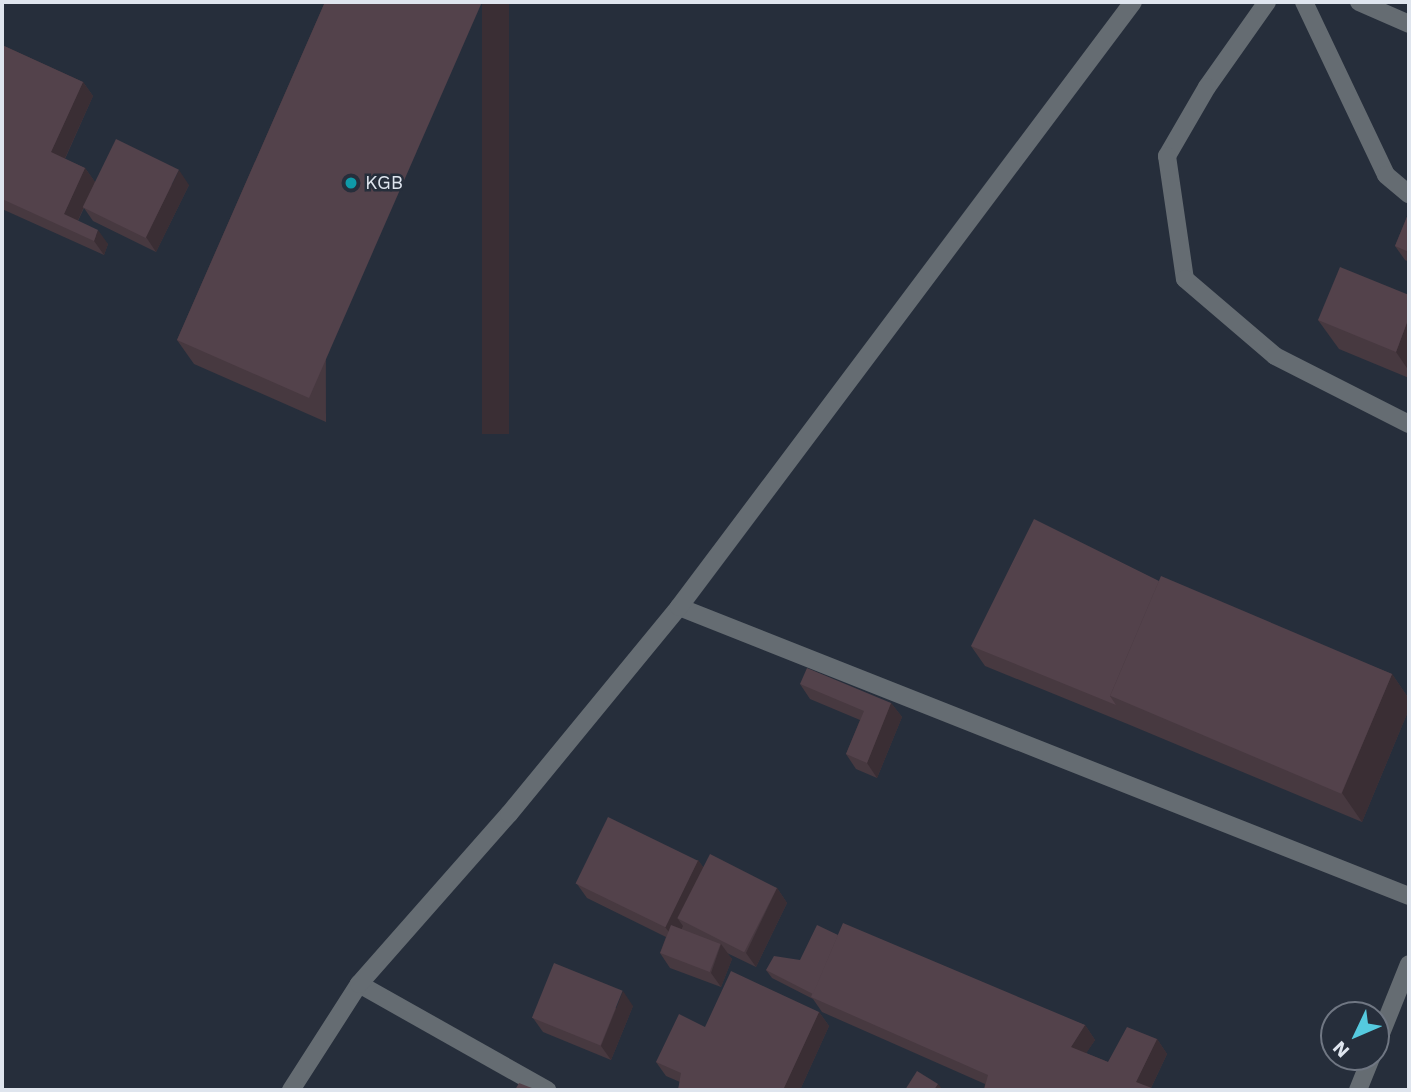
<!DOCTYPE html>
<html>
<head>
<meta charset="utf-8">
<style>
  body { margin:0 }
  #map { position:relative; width:1411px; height:1092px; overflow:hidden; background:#262e3b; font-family:"Work Sans",sans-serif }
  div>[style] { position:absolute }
  .minor>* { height:18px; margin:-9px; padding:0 9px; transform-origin:9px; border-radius:9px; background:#656c72 }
  .wall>* { inset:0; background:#473940 }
  .shaded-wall>* { inset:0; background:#3a2e34; transform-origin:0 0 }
  .building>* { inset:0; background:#53424b; transform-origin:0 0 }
  .dots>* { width:19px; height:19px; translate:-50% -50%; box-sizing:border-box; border:4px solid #262e3b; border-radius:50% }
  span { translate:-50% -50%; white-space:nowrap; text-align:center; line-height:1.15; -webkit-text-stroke:5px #262e3b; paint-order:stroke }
  .poi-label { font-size:19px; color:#dfe5ee }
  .left { translate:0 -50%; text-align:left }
  .frame { position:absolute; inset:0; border:4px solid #dfe5ee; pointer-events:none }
  .north { position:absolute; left:1320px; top:1001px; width:70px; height:70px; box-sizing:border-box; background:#262e3b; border:2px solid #707783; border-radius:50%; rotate:226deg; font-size:19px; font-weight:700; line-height:28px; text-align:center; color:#dfe5ee }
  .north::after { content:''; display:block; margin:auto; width:24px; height:32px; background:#55cadf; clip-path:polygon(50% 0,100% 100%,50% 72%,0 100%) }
</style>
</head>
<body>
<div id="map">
  <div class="minor">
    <div style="left:1267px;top:2px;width:104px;rotate:125.2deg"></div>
    <div style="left:1207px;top:87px;width:80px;rotate:120.1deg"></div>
    <div style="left:1167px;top:156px;width:124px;rotate:81.7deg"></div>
    <div style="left:1185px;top:279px;width:118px;rotate:40.5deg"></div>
    <div style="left:1275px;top:356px;width:150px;rotate:26.9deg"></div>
    <div style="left:1304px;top:2px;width:191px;rotate:64.6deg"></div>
    <div style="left:1386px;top:175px;width:30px;rotate:40deg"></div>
    <div style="left:1359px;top:2px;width:55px;rotate:23.7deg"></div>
    <div style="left:679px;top:607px;width:785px;rotate:21.6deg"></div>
    <div style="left:359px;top:984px;width:216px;rotate:29.4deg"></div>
    <div style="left:1376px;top:1046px;width:88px;rotate:-68.1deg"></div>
    <div style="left:291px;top:1090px;width:126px;rotate:-57.3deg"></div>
    <div style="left:359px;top:984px;width:227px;rotate:-48.6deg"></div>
    <div style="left:509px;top:814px;width:268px;rotate:-50.6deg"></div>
    <div style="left:679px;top:607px;width:756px;rotate:-53.11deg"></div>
    <div style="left:1358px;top:1090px;width:35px;rotate:-68deg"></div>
  </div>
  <div class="wall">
    <div style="clip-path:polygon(325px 2px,326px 422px,194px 364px,177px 340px)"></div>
    <div style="clip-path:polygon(2px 45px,83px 82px,93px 96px,65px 159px,85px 168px,95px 182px,189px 185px,156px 252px,93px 221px,84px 208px,78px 221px,108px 244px,104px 255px,2px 209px)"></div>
    <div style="clip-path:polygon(1409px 212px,1409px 262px,1405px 260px,1395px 246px)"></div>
    <div style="clip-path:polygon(1409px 295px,1409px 378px,1339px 349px,1318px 320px)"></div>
    <div style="clip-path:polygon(1159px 581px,1392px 674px,1409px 699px,1409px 709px,1362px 822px,1130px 725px,985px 666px,971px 646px)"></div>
    <div style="clip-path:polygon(800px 684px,891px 703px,902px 717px,877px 778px,856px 769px,846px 754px,860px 720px,810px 699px)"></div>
    <div style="clip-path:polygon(698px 860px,703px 867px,777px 888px,787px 903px,756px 967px,727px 953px,732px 959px,721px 987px,670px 968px,660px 953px,666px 937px,587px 898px,577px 884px)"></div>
    <div style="clip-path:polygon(838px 935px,1085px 1025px,1095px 1040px,1086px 1053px,1108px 1062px,1157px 1039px,1167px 1054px,1151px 1088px,1157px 1090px,984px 1090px,985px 1084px,822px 1012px,813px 999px,772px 978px,766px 970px,800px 960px)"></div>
    <div style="clip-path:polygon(633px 1006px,611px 1060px,543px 1032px,533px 1018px)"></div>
    <div style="clip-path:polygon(819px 1012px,829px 1026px,800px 1090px,678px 1090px,680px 1082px,666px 1076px,656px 1062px,705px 1027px)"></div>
  </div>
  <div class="shaded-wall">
    <div style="left:482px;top:2px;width:27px;height:432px"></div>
    <div style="clip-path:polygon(83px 82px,93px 96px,61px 167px,51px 152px)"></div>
    <div style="clip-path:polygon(85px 168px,95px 182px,74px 229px,64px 214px)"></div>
    <div style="clip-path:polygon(179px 170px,189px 185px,156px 252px,146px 237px)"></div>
    <div style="clip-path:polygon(98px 230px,108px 244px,104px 255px,94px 241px)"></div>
    <div style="clip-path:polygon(1409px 317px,1409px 371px,1396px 352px)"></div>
    <div style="clip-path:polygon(1392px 674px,1409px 699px,1409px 709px,1362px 822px,1342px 793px)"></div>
    <div style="clip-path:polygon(891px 703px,902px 717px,877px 778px,867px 763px)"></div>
    <div style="clip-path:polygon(698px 860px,708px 874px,678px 919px,683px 926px,676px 941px,665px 927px)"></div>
    <div style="clip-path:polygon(777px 888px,787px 903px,756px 967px,746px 953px)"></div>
    <div style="clip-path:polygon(721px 944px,732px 959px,721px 987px,711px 973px)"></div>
    <div style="clip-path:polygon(623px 991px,633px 1006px,611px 1060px,601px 1046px)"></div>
    <div style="clip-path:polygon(819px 1012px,829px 1026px,800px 1090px,783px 1090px)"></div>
    <div style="clip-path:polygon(1085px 1025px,1095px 1040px,1081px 1061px,1071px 1047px)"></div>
    <div style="clip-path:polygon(1157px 1039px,1167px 1054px,1150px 1090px,1136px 1082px)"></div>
    <div style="clip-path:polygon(938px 1084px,943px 1090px,934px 1090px)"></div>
  </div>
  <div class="building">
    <div style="clip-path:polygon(325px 2px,482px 2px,309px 398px,177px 340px)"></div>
    <div style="clip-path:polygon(2px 45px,83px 82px,51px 152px,85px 168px,64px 214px,98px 230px,94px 241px,2px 199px)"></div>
    <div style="left:116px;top:139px;width:70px;height:76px;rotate:26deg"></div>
    <div style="clip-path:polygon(1409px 212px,1409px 252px,1395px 246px)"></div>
    <div style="clip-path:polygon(1340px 267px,1409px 295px,1409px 317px,1396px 352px,1318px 320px)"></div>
    <div style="clip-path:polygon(1034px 519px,1159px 581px,1110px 696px,1116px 705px,971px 646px)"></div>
    <div style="left:1161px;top:576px;width:251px;height:130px;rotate:23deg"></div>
    <div style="clip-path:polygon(807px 668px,891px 703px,867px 763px,846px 754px,864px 711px,800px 684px)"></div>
    <div style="left:608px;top:817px;width:100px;height:74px;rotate:26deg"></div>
    <div style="left:710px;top:854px;width:75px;height:72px;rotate:27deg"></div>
    <div style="clip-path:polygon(843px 923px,1085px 1025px,1071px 1047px,1108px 1062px,1127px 1027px,1157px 1039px,1136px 1082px,1157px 1090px,1022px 1090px,1019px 1089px,1019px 1090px,984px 1090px,988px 1075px,811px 997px)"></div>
    <div style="left:671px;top:925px;width:53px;height:30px;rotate:21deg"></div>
    <div style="clip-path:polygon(817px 925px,838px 935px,813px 994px,766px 970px,774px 956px,800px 960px)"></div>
    <div style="left:554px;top:963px;width:74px;height:59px;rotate:22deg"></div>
    <div style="clip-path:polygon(731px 971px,819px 1012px,783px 1090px,678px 1090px,681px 1073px,656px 1062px,679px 1014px,705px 1027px)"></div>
    <div style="clip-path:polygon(917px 1071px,938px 1084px,934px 1090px,905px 1090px)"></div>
    <div style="clip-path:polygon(519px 1083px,537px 1090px,515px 1090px)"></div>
  </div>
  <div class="dots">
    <div style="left:351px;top:183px;background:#0f9aa8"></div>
  </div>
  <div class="poi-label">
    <span class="left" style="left:365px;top:183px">KGB</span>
  </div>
  <div class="frame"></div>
  <div class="north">N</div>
</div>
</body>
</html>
